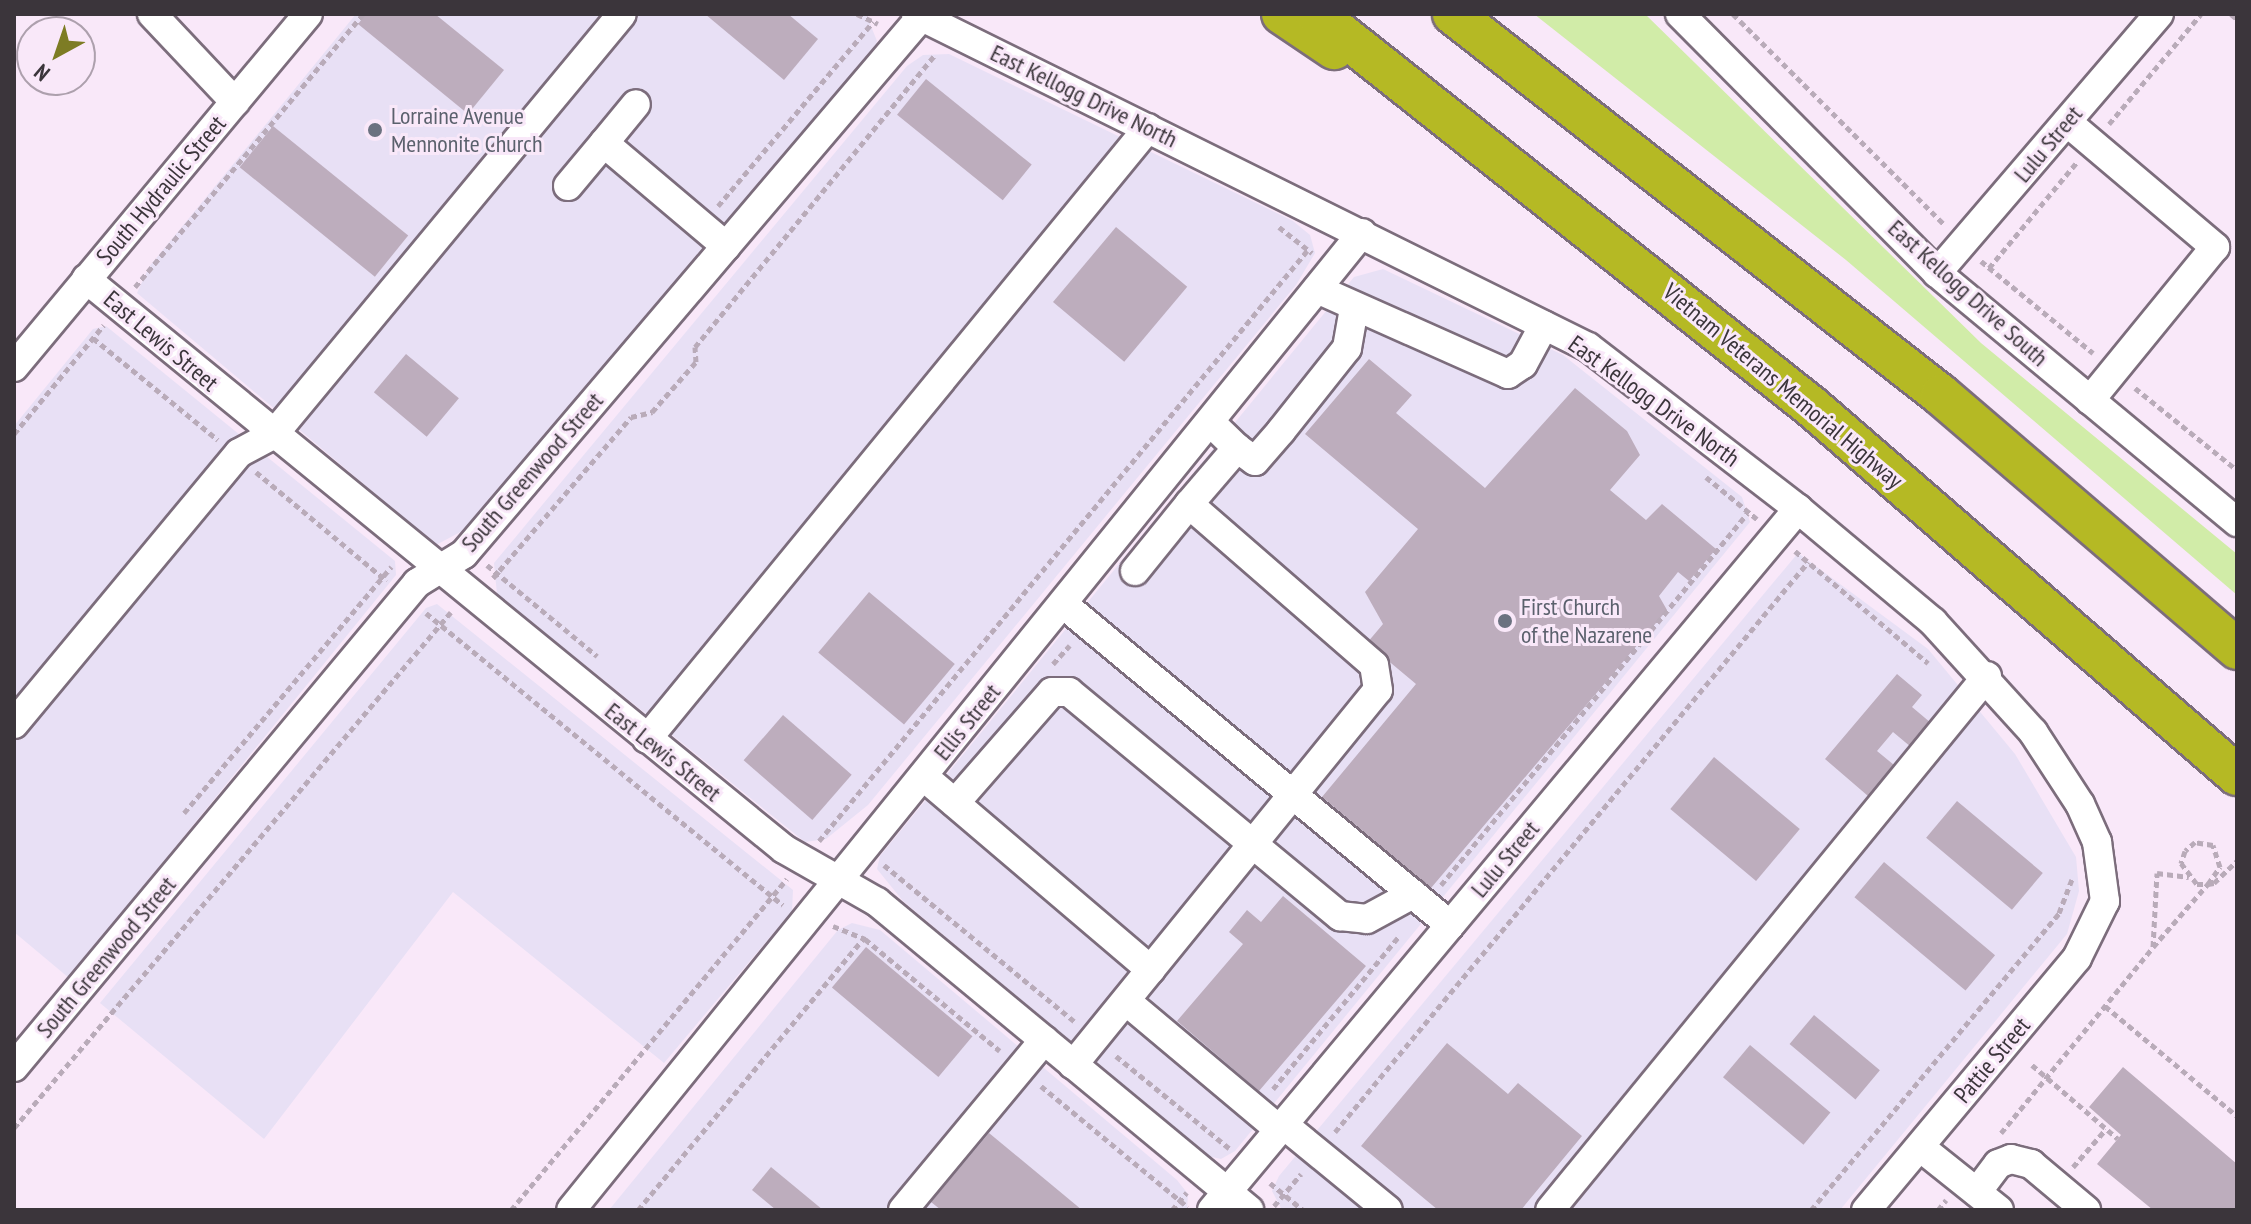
<!DOCTYPE html>
<html>
<head>
<meta charset="utf-8">
<style>
  body { margin:0 }
  #map { position:relative; width:2251px; height:1224px; overflow:hidden; background:#f9e8f9; font-family:"PT Sans Narrow",sans-serif }
  div>[style] { position:absolute }
  .commercial>* { inset:0; background:#e8e0f5 }
  .green>* { inset:0; background:#d1eca8 }
  .building>* { inset:0; background:#bdadbd; transform-origin:0 0 }
  .path>* { height:5px; margin-top:-2.5px; transform-origin:0; background:repeating-linear-gradient(90deg,#b9abb9 0 6px,transparent 0 10px) }
  .roads { filter:drop-shadow(2px 0 #7c6d7c) drop-shadow(-2px 0 #7c6d7c) drop-shadow(0 2px #7c6d7c) drop-shadow(0 -2px #7c6d7c) }
  .minor>* { height:28px; margin:-14px; padding:0 14px; transform-origin:14px; border-radius:14px; background:#fff }
  .highway>* { height:40px; margin:-20px; padding:0 20px; transform-origin:20px; border-radius:20px; background:#b5b924 }
  .dots>* { width:22px; height:22px; translate:-50% -50%; box-sizing:border-box; border:4px solid #f9e8f9; border-radius:50% }
  span { translate:-50% -50%; white-space:nowrap; text-align:center; line-height:1.15; -webkit-text-stroke:6px #f9e8f9; paint-order:stroke }
  .street-label { font-size:24px; color:#3b353b }
  .worship-label { font-size:24px; color:#5b616d }
  .left { translate:0 -50%; text-align:left }
  .frame { position:absolute; inset:0; border:16px solid #3b353b; pointer-events:none }
  .north { position:absolute; left:16px; top:16px; width:80px; height:80px; box-sizing:border-box; background:#f9e8f9; border:2px solid #ada0ad; border-radius:50%; rotate:220deg; font-size:22px; font-weight:700; line-height:32px; text-align:center; color:#3b353b }
  .north::after { content:''; display:block; margin:auto; width:28px; height:36px; background:#7d7c24; clip-path:polygon(50% 0,100% 100%,50% 72%,0 100%) }
</style>
</head>
<body>
<div id="map">
  <div class="commercial">
    <div style="clip-path:polygon(356px 14px,866px 14px,877px 41px,872px 55px,481px 521px,436px 545px,137px 293px,149px 267px)"></div>
    <div style="clip-path:polygon(949px 54px,1293px 221px,1310px 235px,1315px 253px,1296px 285px,868px 805px,826px 839px,805px 842px,497px 594px,494px 563px,907px 66px,923px 55px)"></div>
    <div style="clip-path:polygon(1383px 269px,1563px 355px,1742px 497px,1750px 522px,1235px 1151px,1221px 1159px,1208px 1156px,903px 901px,877px 869px,880px 856px,1354px 277px)"></div>
    <div style="clip-path:polygon(106px 326px,395px 561px,396px 575px,69px 978px,14px 932px,14px 426px,93px 329px)"></div>
    <div style="clip-path:polygon(1798px 553px,1928px 649px,2015px 754px,2076px 857px,2079px 891px,2067px 934px,1840px 1210px,1282px 1210px,1272px 1191px,1279px 1176px)"></div>
    <div style="clip-path:polygon(437px 604px,793px 890px,792px 911px,664px 1063px,453px 892px,264px 1139px,100px 1003px,426px 608px)"></div>
    <div style="clip-path:polygon(852px 923px,880px 930px,1177px 1180px,1188px 1194px,1187px 1210px,609px 1210px,838px 930px)"></div>
  </div>
  <div class="green">
    <div style="clip-path:polygon(1534px 14px,1645px 14px,1981px 343px,2237px 554px,2237px 595px,1846px 260px)"></div>
  </div>
  <div class="building">
    <div style="clip-path:polygon(366px 14px,435px 14px,504px 70px,468px 114px,358px 24px)"></div>
    <div style="clip-path:polygon(705px 14px,788px 14px,818px 39px,784px 80px)"></div>
    <div style="left:926px;top:79px;width:136px;height:46px;rotate:39deg"></div>
    <div style="left:273px;top:126px;width:174px;height:53px;rotate:39deg"></div>
    <div style="left:1116px;top:227px;width:93px;height:98px;rotate:40deg"></div>
    <div style="left:406px;top:354px;width:69px;height:50px;rotate:40deg"></div>
    <div style="clip-path:polygon(1369px 359px,1412px 395px,1396px 413px,1485px 488px,1575px 388px,1627px 431px,1640px 455px,1610px 490px,1646px 520px,1662px 504px,1716px 549px,1689px 581px,1678px 572px,1659px 596px,1667px 610px,1431px 888px,1322px 797px,1416px 684px,1367px 643px,1383px 624px,1365px 592px,1418px 529px,1305px 434px)"></div>
    <div style="left:869px;top:592px;width:112px;height:79px;rotate:40deg"></div>
    <div style="clip-path:polygon(1897px 674px,1922px 695px,1912px 707px,1931px 723px,1911px 747px,1893px 732px,1877px 751px,1894px 765px,1868px 796px,1825px 759px)"></div>
    <div style="left:783px;top:715px;width:91px;height:60px;rotate:41deg"></div>
    <div style="left:1714px;top:757px;width:112px;height:68px;rotate:40deg"></div>
    <div style="left:1957px;top:801px;width:112px;height:48px;rotate:40deg"></div>
    <div style="left:1884px;top:862px;width:145px;height:46px;rotate:40deg"></div>
    <div style="clip-path:polygon(1283px 896px,1366px 966px,1259px 1091px,1177px 1021px,1243px 944px,1229px 932px,1247px 910px,1261px 922px)"></div>
    <div style="left:866px;top:947px;width:139px;height:53px;rotate:40deg"></div>
    <div style="left:1814px;top:1015px;width:86px;height:38px;rotate:40deg"></div>
    <div style="clip-path:polygon(1447px 1043px,1508px 1094px,1518px 1083px,1582px 1136px,1521px 1210px,1438px 1210px,1361px 1146px)"></div>
    <div style="left:1750px;top:1045px;width:105px;height:42px;rotate:40deg"></div>
    <div style="clip-path:polygon(2123px 1067px,2237px 1164px,2237px 1210px,2153px 1210px,2097px 1164px,2121px 1135px,2089px 1107px)"></div>
    <div style="clip-path:polygon(989px 1133px,1082px 1210px,941px 1210px,931px 1202px)"></div>
    <div style="clip-path:polygon(771px 1167px,823px 1210px,776px 1210px,752px 1190px)"></div>
  </div>
  <div class="path">
    <div style="left:857px;top:14px;width:23px;rotate:25deg"></div>
    <div style="left:1733px;top:14px;width:299px;rotate:44.9deg"></div>
    <div style="left:2231px;top:14px;width:8px;rotate:40deg"></div>
    <div style="left:2109px;top:124px;width:143px;rotate:-50.1deg"></div>
    <div style="left:718px;top:206px;width:241px;rotate:-49.9deg"></div>
    <div style="left:1279px;top:227px;width:42px;rotate:38.2deg"></div>
    <div style="left:1981px;top:261px;width:145px;rotate:39.4deg"></div>
    <div style="left:1989px;top:268px;width:138px;rotate:-50.3deg"></div>
    <div style="left:135px;top:287px;width:356px;rotate:-50.1deg"></div>
    <div style="left:93px;top:338px;width:161px;rotate:39.2deg"></div>
    <div style="left:2135px;top:388px;width:131px;rotate:38.8deg"></div>
    <div style="left:14px;top:434px;width:141px;rotate:-50.5deg"></div>
    <div style="left:256px;top:472px;width:170px;rotate:39.8deg"></div>
    <div style="left:1706px;top:477px;width:66px;rotate:39.5deg"></div>
    <div style="left:1795px;top:551px;width:174px;rotate:40.1deg"></div>
    <div style="left:487px;top:565px;width:143px;rotate:39.6deg"></div>
    <div style="left:493px;top:578px;width:212px;rotate:-49.4deg"></div>
    <div style="left:631px;top:417px;width:22px;rotate:-13deg"></div>
    <div style="left:652px;top:412px;width:67px;rotate:-48.7deg"></div>
    <div style="left:696px;top:362px;width:15px;rotate:-94deg"></div>
    <div style="left:695px;top:347px;width:379px;rotate:-50.6deg"></div>
    <div style="left:426px;top:613px;width:461px;rotate:39.3deg"></div>
    <div style="left:1053px;top:664px;width:25px;rotate:-48deg"></div>
    <div style="left:184px;top:813px;width:322px;rotate:-49.9deg"></div>
    <div style="left:819px;top:841px;width:766px;rotate:-50.41deg"></div>
    <div style="left:884px;top:865px;width:246px;rotate:39.4deg"></div>
    <div style="left:1441px;top:885px;width:482px;rotate:-50.5deg"></div>
    <div style="left:833px;top:926px;width:35px;rotate:22deg"></div>
    <div style="left:865px;top:939px;width:175px;rotate:39.7deg"></div>
    <div style="left:2153px;top:947px;width:84px;rotate:-48.9deg"></div>
    <div style="left:2208px;top:884px;width:21px;rotate:-55deg"></div>
    <div style="left:2220px;top:867px;width:23px;rotate:-108deg"></div>
    <div style="left:2213px;top:845px;width:18px;rotate:-171deg"></div>
    <div style="left:2195px;top:842px;width:13px;rotate:138deg"></div>
    <div style="left:2185px;top:851px;width:13px;rotate:108deg"></div>
    <div style="left:2181px;top:863px;width:26px;rotate:53deg"></div>
    <div style="left:2197px;top:884px;width:11px"></div>
    <div style="left:2208px;top:884px;width:6px;rotate:-9deg"></div>
    <div style="left:2214px;top:883px;width:32px;rotate:-44deg"></div>
    <div style="left:2105px;top:1006px;width:172px;rotate:39.8deg"></div>
    <div style="left:1116px;top:1056px;width:146px;rotate:39.2deg"></div>
    <div style="left:2032px;top:1065px;width:113px;rotate:40.7deg"></div>
    <div style="left:1041px;top:1086px;width:190px;rotate:39.5deg"></div>
    <div style="left:1273px;top:1089px;width:198px;rotate:-50.5deg"></div>
    <div style="left:14px;top:1128px;width:676px;rotate:-49.74deg"></div>
    <div style="left:1335px;top:1132px;width:741px;rotate:-50.31deg"></div>
    <div style="left:2001px;top:1133px;width:240px;rotate:-50.7deg"></div>
    <div style="left:2153px;top:947px;width:74px;rotate:-86.9deg"></div>
    <div style="left:2157px;top:873px;width:32px;rotate:7deg"></div>
    <div style="left:2073px;top:1167px;width:50px;rotate:-49deg"></div>
    <div style="left:1270px;top:1183px;width:43px;rotate:39.3deg"></div>
    <div style="left:1274px;top:1206px;width:42px;rotate:-49.8deg"></div>
    <div style="left:511px;top:1210px;width:431px;rotate:-50.2deg"></div>
    <div style="left:638px;top:1210px;width:355px;rotate:-50.3deg"></div>
    <div style="left:1172px;top:1210px;width:23px;rotate:-50deg"></div>
    <div style="left:1811px;top:1210px;width:387px;rotate:-50.1deg"></div>
    <div style="left:2059px;top:913px;width:36px;rotate:-69deg"></div>
    <div style="left:1938px;top:1210px;width:13px;rotate:-51deg"></div>
  </div>
  <div class="roads">
    <div class="minor">
      <div style="left:152px;top:14px;width:121px;rotate:46.7deg"></div>
      <div style="left:916px;top:14px;width:750px;rotate:26.36deg"></div>
      <div style="left:1588px;top:347px;width:265px;rotate:37.6deg"></div>
      <div style="left:1798px;top:509px;width:176px;rotate:39.9deg"></div>
      <div style="left:1933px;top:622px;width:149px;rotate:47.7deg"></div>
      <div style="left:2033px;top:732px;width:86px;rotate:56.9deg"></div>
      <div style="left:2080px;top:804px;width:42px;rotate:65.9deg"></div>
      <div style="left:2097px;top:842px;width:60px;rotate:82.3deg"></div>
      <div style="left:2105px;top:901px;width:64px;rotate:116.2deg"></div>
      <div style="left:2077px;top:958px;width:329px;rotate:129.9deg"></div>
      <div style="left:1680px;top:14px;width:365px;rotate:45.2deg"></div>
      <div style="left:1937px;top:273px;width:390px;rotate:39.7deg"></div>
      <div style="left:2067px;top:122px;width:194px;rotate:40.2deg"></div>
      <div style="left:2215px;top:247px;width:198px;rotate:129.2deg"></div>
      <div style="left:604px;top:143px;width:50px;rotate:-50.6deg"></div>
      <div style="left:568px;top:186px;width:56px;rotate:-50.1deg"></div>
      <div style="left:604px;top:143px;width:160px;rotate:40.2deg"></div>
      <div style="left:1937px;top:273px;width:341px;rotate:-49.4deg"></div>
      <div style="left:86px;top:279px;width:901px;rotate:39.24deg"></div>
      <div style="left:784px;top:849px;width:107px;rotate:29.7deg"></div>
      <div style="left:877px;top:902px;width:483px;rotate:39.6deg"></div>
      <div style="left:1317px;top:289px;width:209px;rotate:24deg"></div>
      <div style="left:1508px;top:374px;width:18px;rotate:-34deg"></div>
      <div style="left:1523px;top:364px;width:44px;rotate:-61.7deg"></div>
      <div style="left:14px;top:367px;width:459px;rotate:-50.2deg"></div>
      <div style="left:1237px;top:448px;width:22px;rotate:36deg"></div>
      <div style="left:1255px;top:461px;width:40px;rotate:-49deg"></div>
      <div style="left:1281px;top:431px;width:106px;rotate:-51.5deg"></div>
      <div style="left:1347px;top:348px;width:39px;rotate:-80deg"></div>
      <div style="left:1135px;top:571px;width:86px;rotate:-51.1deg"></div>
      <div style="left:1063px;top:604px;width:503px;rotate:39.67deg"></div>
      <div style="left:14px;top:724px;width:352px;rotate:-50.3deg"></div>
      <div style="left:239px;top:453px;width:40px;rotate:-28deg"></div>
      <div style="left:274px;top:434px;width:545px;rotate:-50.36deg"></div>
      <div style="left:647px;top:739px;width:790px;rotate:-50.65deg"></div>
      <div style="left:923px;top:776px;width:299px;rotate:40.4deg"></div>
      <div style="left:955px;top:803px;width:147px;rotate:-48.9deg"></div>
      <div style="left:1052px;top:692px;width:17px"></div>
      <div style="left:1069px;top:692px;width:352px;rotate:39.6deg"></div>
      <div style="left:1340px;top:916px;width:27px;rotate:6deg"></div>
      <div style="left:1367px;top:919px;width:52px;rotate:-28.5deg"></div>
      <div style="left:1126px;top:1001px;width:201px;rotate:40deg"></div>
      <div style="left:1073px;top:1065px;width:483px;rotate:-50.9deg"></div>
      <div style="left:1378px;top:690px;width:25px;rotate:-99deg"></div>
      <div style="left:1374px;top:665px;width:245px;rotate:-139deg"></div>
      <div style="left:1189px;top:504px;width:74px;rotate:-49.4deg"></div>
      <div style="left:1237px;top:448px;width:37px;rotate:-136deg"></div>
      <div style="left:14px;top:1067px;width:630px;rotate:-50.22deg"></div>
      <div style="left:417px;top:583px;width:55px;rotate:-31.7deg"></div>
      <div style="left:464px;top:554px;width:705px;rotate:-49.6deg"></div>
      <div style="left:1284px;top:1125px;width:134px;rotate:39.3deg"></div>
      <div style="left:1920px;top:1147px;width:101px;rotate:38.6deg"></div>
      <div style="left:1977px;top:1192px;width:35px;rotate:-53deg"></div>
      <div style="left:1998px;top:1164px;width:14px;rotate:-21deg"></div>
      <div style="left:2011px;top:1159px;width:21px;rotate:14deg"></div>
      <div style="left:2031px;top:1164px;width:72px;rotate:39.9deg"></div>
      <div style="left:571px;top:1210px;width:1257px;rotate:-51.01deg"></div>
      <div style="left:903px;top:1210px;width:221px;rotate:-50.3deg"></div>
      <div style="left:1212px;top:1210px;width:914px;rotate:-50.11deg"></div>
      <div style="left:1550px;top:1210px;width:690px;rotate:-50.7deg"></div>
    </div>
    <div class="highway">
      <div style="left:1282px;top:14px;width:63px;rotate:33.9deg"></div>
      <div style="left:1316px;top:14px;width:633px;rotate:38.39deg"></div>
      <div style="left:1812px;top:407px;width:562px;rotate:40.89deg"></div>
      <div style="left:1453px;top:14px;width:619px;rotate:37.98deg"></div>
      <div style="left:1941px;top:395px;width:390px;rotate:40.6deg"></div>
    </div>
  </div>
  <div class="dots">
    <div style="left:375px;top:130px;background:#6b7280"></div>
    <div style="left:1505px;top:621px;background:#6b7280"></div>
  </div>
  <div class="street-label">
    <span style="left:1084px;top:96px;rotate:26deg">East Kellogg Drive North</span>
    <span style="left:2048px;top:144px;rotate:-50deg">Lulu Street</span>
    <span style="left:161px;top:190px;rotate:-50deg">South Hydraulic Street</span>
    <span style="left:1968px;top:293px;rotate:42deg">East Kellogg Drive South</span>
    <span style="left:161px;top:341px;rotate:40deg">East Lewis Street</span>
    <span style="left:1783px;top:386px;rotate:40deg">Vietnam Veterans Memorial Highway</span>
    <span style="left:1654px;top:401px;rotate:36deg">East Kellogg Drive North</span>
    <span style="left:532px;top:472px;rotate:-49deg">South Greenwood Street</span>
    <span style="left:967px;top:722px;rotate:-51deg">Ellis Street</span>
    <span style="left:663px;top:752px;rotate:39deg">East Lewis Street</span>
    <span style="left:1505px;top:859px;rotate:-50deg">Lulu Street</span>
    <span style="left:106px;top:957px;rotate:-50deg">South Greenwood Street</span>
    <span style="left:1992px;top:1060px;rotate:-50deg">Pattie Street</span>
  </div>
  <div class="worship-label">
    <span class="left" style="left:391px;top:130px">Lorraine Avenue<br>Mennonite Church</span>
    <span class="left" style="left:1521px;top:621px">First Church<br>of the Nazarene</span>
  </div>
  <div class="frame"></div>
  <div class="north">N</div>
</div>
</body>
</html>
